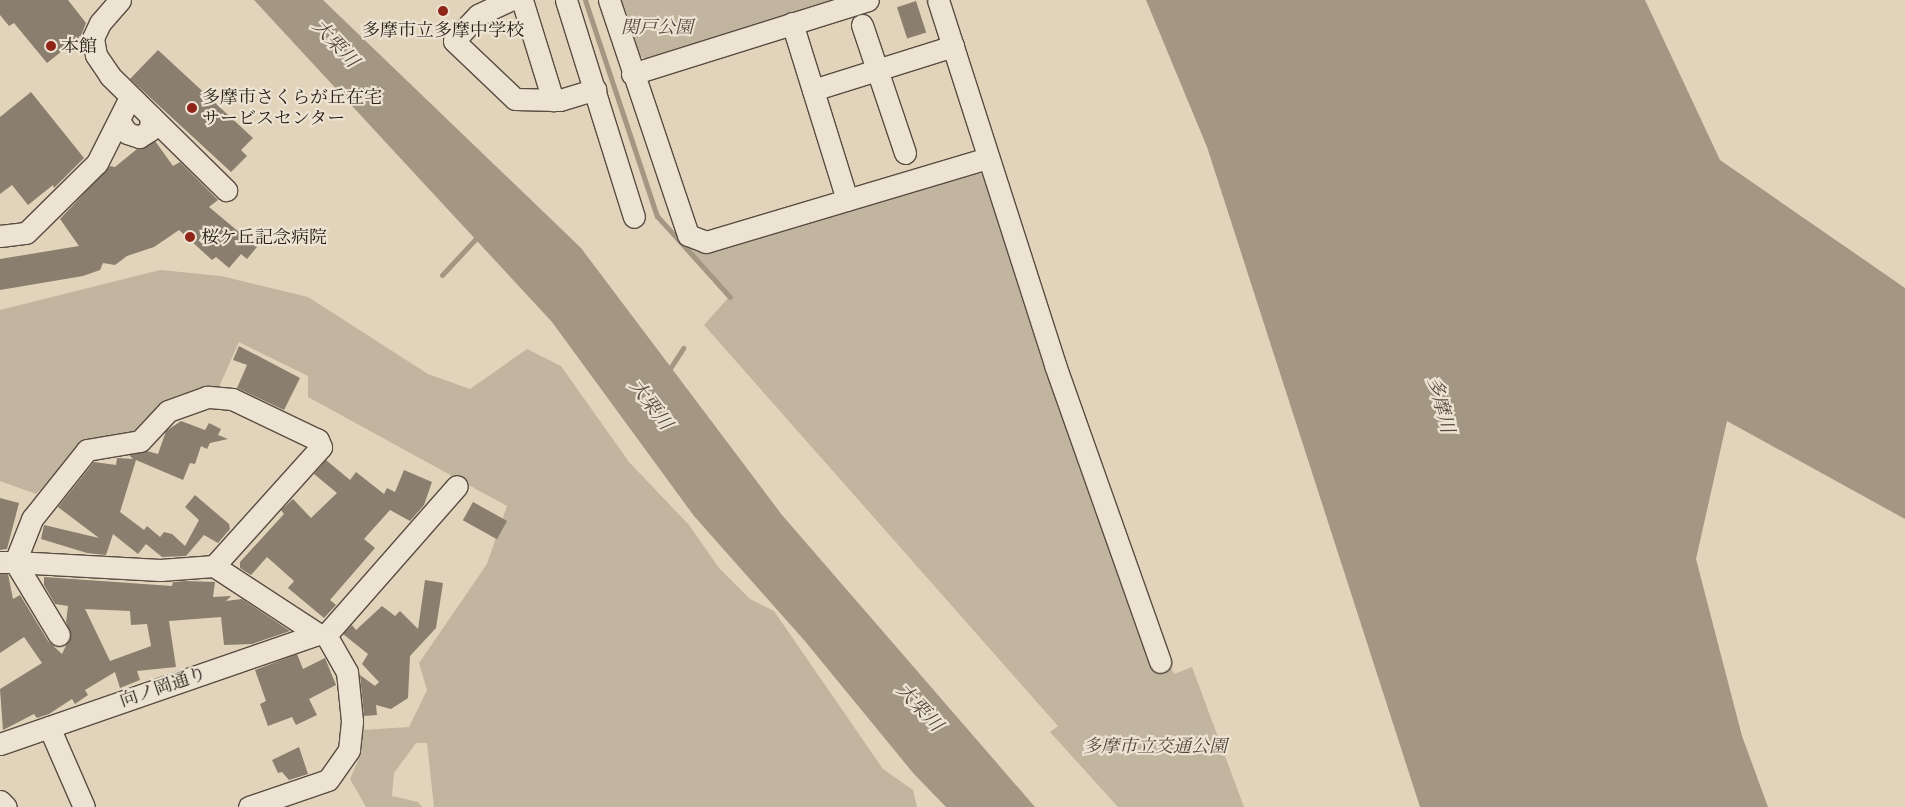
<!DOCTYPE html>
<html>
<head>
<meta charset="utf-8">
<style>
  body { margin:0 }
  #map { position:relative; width:1905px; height:807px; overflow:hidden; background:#e1d4ba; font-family:Alegreya,"Noto Serif JP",serif }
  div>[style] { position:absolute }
  .green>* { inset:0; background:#c2b59f }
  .water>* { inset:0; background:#a39784 }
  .stream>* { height:5px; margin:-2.5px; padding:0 2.5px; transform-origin:2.5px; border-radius:2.5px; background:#a39784 }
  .building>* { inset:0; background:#8a7e6e; transform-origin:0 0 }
  .roads { filter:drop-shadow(1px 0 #594d43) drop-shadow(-1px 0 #594d43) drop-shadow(0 1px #594d43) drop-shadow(0 -1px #594d43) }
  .minor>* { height:21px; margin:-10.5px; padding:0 10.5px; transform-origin:10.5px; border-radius:10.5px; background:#ece3d2 }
  .dots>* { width:14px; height:14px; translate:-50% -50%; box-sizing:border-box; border:2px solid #ece3d2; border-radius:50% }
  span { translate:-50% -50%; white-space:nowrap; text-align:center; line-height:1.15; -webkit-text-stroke:4.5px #ece3d2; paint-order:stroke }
  .park-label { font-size:18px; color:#52453c; font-style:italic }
  .poi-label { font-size:18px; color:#2c201b }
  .left { translate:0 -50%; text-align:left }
  .street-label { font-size:18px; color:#2c201b }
  .water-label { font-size:19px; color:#564a40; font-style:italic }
</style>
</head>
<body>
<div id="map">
  <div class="green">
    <div style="clip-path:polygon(618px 0,837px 0,646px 59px,636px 54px)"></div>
    <div style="clip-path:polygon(970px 172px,984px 174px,1167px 659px,1174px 674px,1192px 667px,1244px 807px,1118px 807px,1050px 732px,1058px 726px,704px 325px,729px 297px,680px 242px,706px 242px)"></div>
    <div style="clip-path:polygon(160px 270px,221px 276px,308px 297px,428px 374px,470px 389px,527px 349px,561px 366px,629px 462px,689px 525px,719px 568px,750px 599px,774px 611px,883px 769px,913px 790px,917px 807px,434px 807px,427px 743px,416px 743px,394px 773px,392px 796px,418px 802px,422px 807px,366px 807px,350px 779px,362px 751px,362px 730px,409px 727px,427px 690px,419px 663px,487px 564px,507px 506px,308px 397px,308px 376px,239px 342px,218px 389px,178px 395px,130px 438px,88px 442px,36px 494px,0 481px,0 310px)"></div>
  </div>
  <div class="water">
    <div style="clip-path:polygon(254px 0,323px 0,581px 248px,782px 515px,1035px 807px,946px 807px,914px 774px,804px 640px,694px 516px,552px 322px)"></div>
    <div style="clip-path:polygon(1146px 0,1645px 0,1720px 160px,1905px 288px,1905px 519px,1727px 421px,1696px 559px,1742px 736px,1768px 807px,1420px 807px,1207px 147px)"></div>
  </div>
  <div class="stream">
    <div style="left:585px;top:0;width:228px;rotate:71.6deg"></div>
    <div style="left:657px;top:216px;width:109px;rotate:48deg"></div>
    <div style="left:442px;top:275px;width:57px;rotate:-47.1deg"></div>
    <div style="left:667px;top:373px;width:30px;rotate:-57deg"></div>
  </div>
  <div class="building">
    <div style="clip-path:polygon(0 0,68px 0,86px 23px,81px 36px,47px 63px,14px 23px,9px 26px,0 15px)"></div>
    <div style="left:916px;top:1px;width:33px;height:20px;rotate:72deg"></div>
    <div style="clip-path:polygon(158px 50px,253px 138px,241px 150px,247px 156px,231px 172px,130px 79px)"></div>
    <div style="clip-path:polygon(31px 92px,84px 158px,54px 188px,53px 185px,28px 205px,12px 185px,0 194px,0 117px)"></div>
    <div style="clip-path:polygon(155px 141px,173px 166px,180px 162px,218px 200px,209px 207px,257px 247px,247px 259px,241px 254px,229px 268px,216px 257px,212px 260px,179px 230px,154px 247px,127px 256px,115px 265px,103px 263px,100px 270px,83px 276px,0 290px,0 259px,79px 246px,60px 219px,110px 166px,115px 167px,137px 149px)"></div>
    <div style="clip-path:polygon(239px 346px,300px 378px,284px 410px,237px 388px,247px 365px,233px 360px)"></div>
    <div style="clip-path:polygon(181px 421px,205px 430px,209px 423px,221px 429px,218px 435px,228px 439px,210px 443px,207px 449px,201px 446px,195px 464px,190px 463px,183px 480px,136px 460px,120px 512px,144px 530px,147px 526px,160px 537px,164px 532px,172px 534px,185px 546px,199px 520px,185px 507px,195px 495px,229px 524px,230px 529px,218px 543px,204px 535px,186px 556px,162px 557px,146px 544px,138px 554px,113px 534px,106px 555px,87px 553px,41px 539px,44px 525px,99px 538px,58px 507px,94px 462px,116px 465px,117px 458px,133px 459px,129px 455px,147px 451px,158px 454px,166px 431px)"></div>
    <div style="clip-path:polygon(326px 460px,350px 480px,356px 472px,384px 494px,387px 488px,395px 492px,404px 470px,432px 482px,424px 505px,410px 521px,390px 510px,364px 539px,375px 548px,330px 600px,336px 605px,324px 618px,288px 588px,294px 581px,267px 557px,251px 575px,240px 568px,240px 562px,284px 514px,281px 510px,293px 499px,311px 518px,337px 493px,314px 474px)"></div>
    <div style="clip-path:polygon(0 498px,19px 503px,7px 549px,0 550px)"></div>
    <div style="left:473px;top:502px;width:39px;height:21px;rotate:29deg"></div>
    <div style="clip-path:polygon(evenodd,0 574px,8px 574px,13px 599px,20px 595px,48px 641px,62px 654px,71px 635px,66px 622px,68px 606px,55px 604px,44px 585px,44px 577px,172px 586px,173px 582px,185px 581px,215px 582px,213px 597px,231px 596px,226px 601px,242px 599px,290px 631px,252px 644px,224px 645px,221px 617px,169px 621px,176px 667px,137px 671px,140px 680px,120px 688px,115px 672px,85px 690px,88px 695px,75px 704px,72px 699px,49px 714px,37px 718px,34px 714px,3px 730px,0 689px,42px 663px,24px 637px,0 653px,0 574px,85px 609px,130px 611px,131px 625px,147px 624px,151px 646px,110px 661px,85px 609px)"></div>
    <div style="clip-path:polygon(425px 580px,443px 583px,436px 628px,410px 656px,408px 698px,391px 709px,376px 705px,377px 715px,364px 716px,360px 675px,375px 686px,379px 682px,362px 664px,368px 654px,343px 634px,352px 625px,356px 630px,382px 606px,395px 616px,400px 611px,418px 629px)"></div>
    <div style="clip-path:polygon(297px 654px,303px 669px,325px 658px,336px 685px,309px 699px,317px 715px,296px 725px,292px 717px,268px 726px,260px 704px,266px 701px,255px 670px)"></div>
    <div style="clip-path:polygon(299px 747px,308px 774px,289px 780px,282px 772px,278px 773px,272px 760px)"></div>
  </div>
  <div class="roads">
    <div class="minor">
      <div style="left:120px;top:0;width:30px;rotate:131deg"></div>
      <div style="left:100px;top:23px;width:17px;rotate:115deg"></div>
      <div style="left:93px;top:38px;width:17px;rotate:80deg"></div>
      <div style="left:96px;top:55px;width:25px;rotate:56deg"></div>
      <div style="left:110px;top:76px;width:163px;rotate:44.5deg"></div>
      <div style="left:510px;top:0;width:35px;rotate:155deg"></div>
      <div style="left:478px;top:15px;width:35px;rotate:133deg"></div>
      <div style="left:454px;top:41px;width:84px;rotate:43.6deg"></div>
      <div style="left:515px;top:99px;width:45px;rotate:1.3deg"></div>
      <div style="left:560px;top:100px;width:37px;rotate:-17deg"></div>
      <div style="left:522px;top:0;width:105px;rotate:72.8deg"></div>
      <div style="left:566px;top:0;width:227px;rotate:72.6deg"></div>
      <div style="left:609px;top:0;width:248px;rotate:71.4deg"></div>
      <div style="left:688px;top:235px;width:19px;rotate:21deg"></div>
      <div style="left:706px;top:242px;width:293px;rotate:-16.6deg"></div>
      <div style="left:938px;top:0;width:383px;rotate:72.2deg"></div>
      <div style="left:1055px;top:365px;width:315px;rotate:70.5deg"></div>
      <div style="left:792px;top:23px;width:185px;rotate:72.7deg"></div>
      <div style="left:862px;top:25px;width:135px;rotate:71.4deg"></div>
      <div style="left:632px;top:74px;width:247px;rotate:-17.4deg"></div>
      <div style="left:813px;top:90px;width:147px;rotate:-17.4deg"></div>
      <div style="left:119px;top:121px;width:14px;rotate:56deg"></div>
      <div style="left:127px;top:133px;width:13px;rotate:18deg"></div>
      <div style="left:139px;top:137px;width:13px;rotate:-32deg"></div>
      <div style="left:150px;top:130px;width:14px;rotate:-86deg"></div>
      <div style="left:0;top:236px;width:26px;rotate:-7deg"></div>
      <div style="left:26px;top:233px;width:100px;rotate:-44.6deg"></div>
      <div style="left:97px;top:163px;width:74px;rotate:-63.4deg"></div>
      <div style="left:0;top:562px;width:15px"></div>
      <div style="left:15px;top:562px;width:145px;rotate:3.2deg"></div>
      <div style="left:160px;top:570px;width:54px;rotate:-4.2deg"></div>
      <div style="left:214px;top:566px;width:160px;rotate:-48deg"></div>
      <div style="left:321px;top:447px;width:8px;rotate:-113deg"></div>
      <div style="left:318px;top:440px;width:95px;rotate:-154.5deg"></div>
      <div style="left:232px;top:399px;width:25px;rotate:-175deg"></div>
      <div style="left:207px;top:397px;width:41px;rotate:160.3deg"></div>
      <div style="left:168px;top:411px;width:41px;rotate:133deg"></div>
      <div style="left:140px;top:441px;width:54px;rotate:170.4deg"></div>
      <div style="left:87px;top:450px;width:88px;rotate:128.6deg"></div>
      <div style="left:32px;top:519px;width:46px;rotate:111.6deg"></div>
      <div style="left:15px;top:562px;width:85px;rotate:58.9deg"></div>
      <div style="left:214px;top:566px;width:124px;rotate:33.2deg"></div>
      <div style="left:326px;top:635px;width:198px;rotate:-48.7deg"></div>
      <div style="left:49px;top:727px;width:87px;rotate:66.4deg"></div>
      <div style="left:0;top:744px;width:336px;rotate:-19.1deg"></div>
      <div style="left:318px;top:634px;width:8px;rotate:7deg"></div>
      <div style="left:0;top:801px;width:8px;rotate:45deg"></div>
      <div style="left:249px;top:807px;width:83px;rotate:-18.9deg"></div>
      <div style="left:328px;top:780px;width:37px;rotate:-55deg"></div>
      <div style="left:349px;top:750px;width:29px;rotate:-84deg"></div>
      <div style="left:352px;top:721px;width:49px;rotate:-95.8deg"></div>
      <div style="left:347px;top:672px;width:43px;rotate:-119.6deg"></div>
    </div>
  </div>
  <div class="dots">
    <div style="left:443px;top:11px;background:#8f2418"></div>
    <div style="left:51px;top:46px;background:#8f2418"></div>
    <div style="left:192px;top:108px;background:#8f2418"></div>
    <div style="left:190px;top:237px;background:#8f2418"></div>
  </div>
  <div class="park-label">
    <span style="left:657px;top:27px">関戸公園</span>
    <span style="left:1155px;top:746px">多摩市立交通公園</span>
  </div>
  <div class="poi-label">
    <span style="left:443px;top:30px">多摩市立多摩中学校</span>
    <span class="left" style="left:61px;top:46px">本館</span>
    <span class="left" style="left:202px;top:108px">多摩市さくらが丘在宅<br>サービスセンター</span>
    <span class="left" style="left:201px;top:237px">桜ケ丘記念病院</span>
  </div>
  <div class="street-label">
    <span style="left:163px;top:687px;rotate:-19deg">向ノ岡通り</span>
  </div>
  <div class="water-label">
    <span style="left:335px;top:44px;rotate:47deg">大栗川</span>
    <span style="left:650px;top:405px;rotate:53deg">大栗川</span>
    <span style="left:1440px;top:405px;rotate:75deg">多摩川</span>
    <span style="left:919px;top:708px;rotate:47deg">大栗川</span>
  </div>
</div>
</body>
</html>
